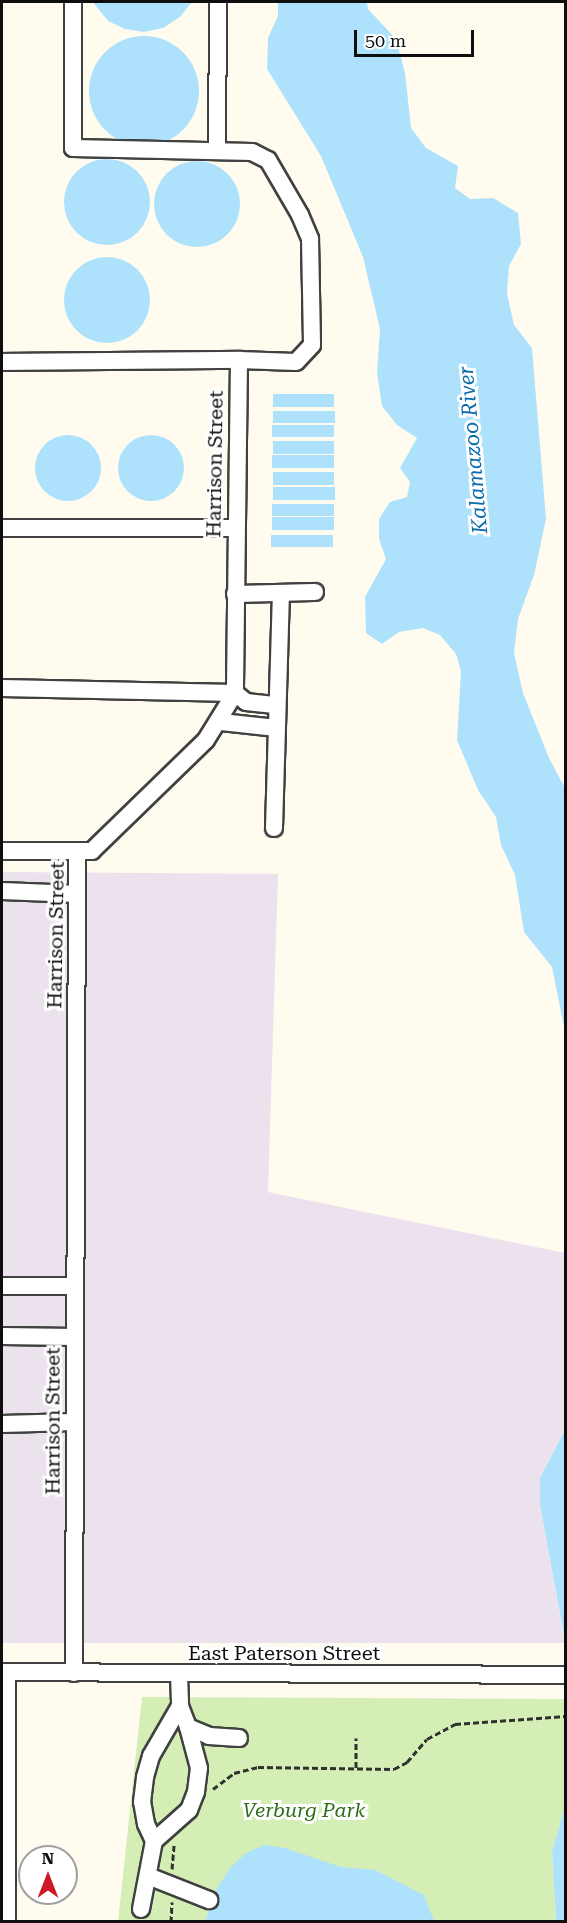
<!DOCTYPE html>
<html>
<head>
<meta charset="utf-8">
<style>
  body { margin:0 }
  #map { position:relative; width:567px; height:1923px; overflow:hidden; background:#fffbef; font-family:"Roboto Serif",serif }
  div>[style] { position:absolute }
  .industrial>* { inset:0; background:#ece2ee }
  .green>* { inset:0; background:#d4eeb5 }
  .water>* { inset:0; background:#aee2fc; transform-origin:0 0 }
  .round { border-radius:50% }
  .path>* { height:3px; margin-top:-1.5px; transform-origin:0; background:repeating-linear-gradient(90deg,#303030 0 6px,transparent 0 9px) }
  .roads { filter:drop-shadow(2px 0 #414141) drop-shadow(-2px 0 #414141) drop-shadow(0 2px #414141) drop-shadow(0 -2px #414141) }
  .minor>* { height:16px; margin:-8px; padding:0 8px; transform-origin:8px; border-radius:8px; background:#fff }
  span { translate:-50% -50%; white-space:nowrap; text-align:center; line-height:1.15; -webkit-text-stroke:6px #fff; paint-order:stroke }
  .street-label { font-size:20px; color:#0e0e0e }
  .park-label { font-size:20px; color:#2c6d18; font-style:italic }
  .water-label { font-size:21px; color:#0b6bac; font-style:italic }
  .frame { position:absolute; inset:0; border:3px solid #0e0e0e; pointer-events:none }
  .north { position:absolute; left:18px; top:1845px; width:60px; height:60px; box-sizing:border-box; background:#fff; border:2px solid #9f9f9f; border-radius:50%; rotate:0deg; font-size:16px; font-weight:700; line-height:24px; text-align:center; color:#0e0e0e }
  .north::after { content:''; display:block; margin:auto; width:21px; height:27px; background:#cc1827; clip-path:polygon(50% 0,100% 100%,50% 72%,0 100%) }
  .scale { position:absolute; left:354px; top:30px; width:120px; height:27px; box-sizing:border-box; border:3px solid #0e0e0e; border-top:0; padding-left:8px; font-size:18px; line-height:21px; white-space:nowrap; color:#0e0e0e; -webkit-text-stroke:4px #fff; paint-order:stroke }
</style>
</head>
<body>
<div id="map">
  <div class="industrial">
    <div style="clip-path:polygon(2px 872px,278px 874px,268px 1192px,565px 1253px,565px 1430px,540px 1478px,540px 1505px,565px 1643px,2px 1643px)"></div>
  </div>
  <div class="green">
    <div style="clip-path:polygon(142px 1697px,565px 1699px,565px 1806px,552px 1853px,556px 1921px,118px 1922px)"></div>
  </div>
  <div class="water">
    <div style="clip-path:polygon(93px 2px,192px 2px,180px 17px,163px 28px,144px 32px,125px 29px,108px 21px)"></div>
    <div style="clip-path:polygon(278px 2px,367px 2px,368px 9px,396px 39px,405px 73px,411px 128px,426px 148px,458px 166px,455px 188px,470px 199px,493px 198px,518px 213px,521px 244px,509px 266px,507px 293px,514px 325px,532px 348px,546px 519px,534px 575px,518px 619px,514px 653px,523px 693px,549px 758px,565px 788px,565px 1032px,552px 967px,524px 932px,515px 875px,501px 845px,496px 817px,478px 790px,457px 740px,461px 671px,456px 654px,440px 635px,423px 628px,399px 632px,382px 644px,366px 633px,365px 597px,386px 559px,379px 539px,379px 519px,390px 502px,407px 497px,410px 482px,400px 468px,417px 438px,397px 425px,382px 406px,377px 373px,380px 329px,363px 257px,321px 156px,267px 69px,268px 38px,278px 16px)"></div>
    <div class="round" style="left:89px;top:36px;width:110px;height:110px"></div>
    <div class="round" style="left:64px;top:159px;width:86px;height:86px"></div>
    <div class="round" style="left:154px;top:161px;width:86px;height:86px"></div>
    <div class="round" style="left:64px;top:257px;width:86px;height:86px"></div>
    <div style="left:273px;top:394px;width:61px;height:13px"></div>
    <div style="left:273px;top:411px;width:62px;height:12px"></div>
    <div style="left:272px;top:425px;width:62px;height:12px"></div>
    <div class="round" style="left:35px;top:435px;width:66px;height:66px"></div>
    <div class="round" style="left:118px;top:435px;width:66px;height:66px"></div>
    <div style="left:273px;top:441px;width:61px;height:13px"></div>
    <div style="left:272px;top:455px;width:62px;height:13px"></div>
    <div style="left:273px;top:472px;width:61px;height:13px"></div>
    <div style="left:273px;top:487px;width:62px;height:13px"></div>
    <div style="left:272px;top:504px;width:62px;height:12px"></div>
    <div style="left:272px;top:517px;width:62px;height:13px"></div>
    <div style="left:271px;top:535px;width:62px;height:12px"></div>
    <div style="clip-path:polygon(565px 1430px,565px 1641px,540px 1505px,540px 1478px)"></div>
    <div style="clip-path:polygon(565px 1806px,565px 1921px,556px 1921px,552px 1852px)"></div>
    <div style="clip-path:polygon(264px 1845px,285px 1848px,341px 1867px,375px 1870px,424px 1895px,434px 1921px,205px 1922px,216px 1890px,230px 1868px,246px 1853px)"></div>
  </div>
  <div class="path">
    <div style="left:356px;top:1768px;width:30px;rotate:-90deg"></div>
    <div style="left:213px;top:1789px;width:26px;rotate:-37deg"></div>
    <div style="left:234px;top:1773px;width:25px;rotate:-14deg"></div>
    <div style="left:258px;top:1767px;width:136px;rotate:0.8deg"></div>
    <div style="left:394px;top:1769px;width:15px;rotate:-28deg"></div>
    <div style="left:407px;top:1762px;width:30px;rotate:-49deg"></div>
    <div style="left:427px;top:1739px;width:32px;rotate:-28deg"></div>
    <div style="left:455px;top:1724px;width:111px;rotate:-4.1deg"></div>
    <div style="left:172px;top:1869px;width:24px;rotate:-85deg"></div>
    <div style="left:171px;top:1922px;width:20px;rotate:-87deg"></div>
  </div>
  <div class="roads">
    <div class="minor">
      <div style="left:73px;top:2px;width:146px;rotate:90deg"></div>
      <div style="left:73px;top:148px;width:179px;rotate:1.3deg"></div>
      <div style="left:252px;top:152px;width:18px;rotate:27deg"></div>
      <div style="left:268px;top:160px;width:64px;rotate:59.8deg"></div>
      <div style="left:300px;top:215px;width:26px;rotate:67deg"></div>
      <div style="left:310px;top:239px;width:106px;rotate:88.9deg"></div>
      <div style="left:312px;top:345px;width:23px;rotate:133deg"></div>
      <div style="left:296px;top:362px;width:57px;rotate:-178deg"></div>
      <div style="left:217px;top:149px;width:147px;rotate:-89.6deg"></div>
      <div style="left:2px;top:362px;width:237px;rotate:-0.5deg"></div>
      <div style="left:239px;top:360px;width:333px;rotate:90.7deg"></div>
      <div style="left:235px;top:693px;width:55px;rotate:121.7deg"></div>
      <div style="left:206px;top:740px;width:159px;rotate:135.8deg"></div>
      <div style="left:92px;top:851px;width:90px;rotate:180deg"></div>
      <div style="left:2px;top:528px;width:233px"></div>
      <div style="left:235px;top:594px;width:80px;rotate:-1.4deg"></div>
      <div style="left:2px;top:688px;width:233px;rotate:1.2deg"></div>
      <div style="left:235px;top:693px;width:14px;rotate:39deg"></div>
      <div style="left:246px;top:702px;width:31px;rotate:6deg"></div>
      <div style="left:221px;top:722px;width:56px;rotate:6.1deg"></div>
      <div style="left:274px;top:828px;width:235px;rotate:-88.3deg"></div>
      <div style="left:2px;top:891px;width:75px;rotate:2.3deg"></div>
      <div style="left:2px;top:1286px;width:73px"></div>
      <div style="left:2px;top:1336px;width:73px;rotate:0.8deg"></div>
      <div style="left:2px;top:1424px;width:72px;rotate:-1.6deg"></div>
      <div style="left:2px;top:1672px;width:564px;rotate:0.3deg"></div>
      <div style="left:7px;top:1672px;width:250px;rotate:90deg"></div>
      <div style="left:74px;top:1673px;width:821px;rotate:-89.79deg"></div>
      <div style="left:179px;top:1674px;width:32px;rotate:88deg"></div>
      <div style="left:180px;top:1706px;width:22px;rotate:69deg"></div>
      <div style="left:188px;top:1727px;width:23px;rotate:23deg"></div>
      <div style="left:209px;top:1736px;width:30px;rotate:4deg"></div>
      <div style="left:154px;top:1841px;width:47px;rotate:-41.5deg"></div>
      <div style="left:189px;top:1810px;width:19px;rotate:-69deg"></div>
      <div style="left:196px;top:1792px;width:24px;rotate:-83deg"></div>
      <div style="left:199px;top:1768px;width:42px;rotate:-105deg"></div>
      <div style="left:148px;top:1876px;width:66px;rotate:21.5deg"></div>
      <div style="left:141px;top:1909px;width:69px;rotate:-79.2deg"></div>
      <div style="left:154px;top:1841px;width:19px;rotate:-115deg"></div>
      <div style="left:146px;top:1824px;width:22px;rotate:-100deg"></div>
      <div style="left:142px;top:1802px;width:25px;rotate:-83deg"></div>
      <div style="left:145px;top:1777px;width:22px;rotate:-74deg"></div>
      <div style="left:151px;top:1756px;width:58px;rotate:-59.9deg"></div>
    </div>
  </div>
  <div class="street-label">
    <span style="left:215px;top:464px;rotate:-89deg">Harrison Street</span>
    <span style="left:56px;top:935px;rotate:-89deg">Harrison Street</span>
    <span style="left:53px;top:1421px;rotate:-90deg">Harrison Street</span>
    <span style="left:284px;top:1653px">East Paterson Street</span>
  </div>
  <div class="park-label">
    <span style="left:304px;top:1810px">Verburg Park</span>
  </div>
  <div class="water-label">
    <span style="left:473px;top:450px;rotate:-95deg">Kalamazoo River</span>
  </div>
  <div class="frame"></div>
  <div class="north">N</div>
  <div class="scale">50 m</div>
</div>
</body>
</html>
